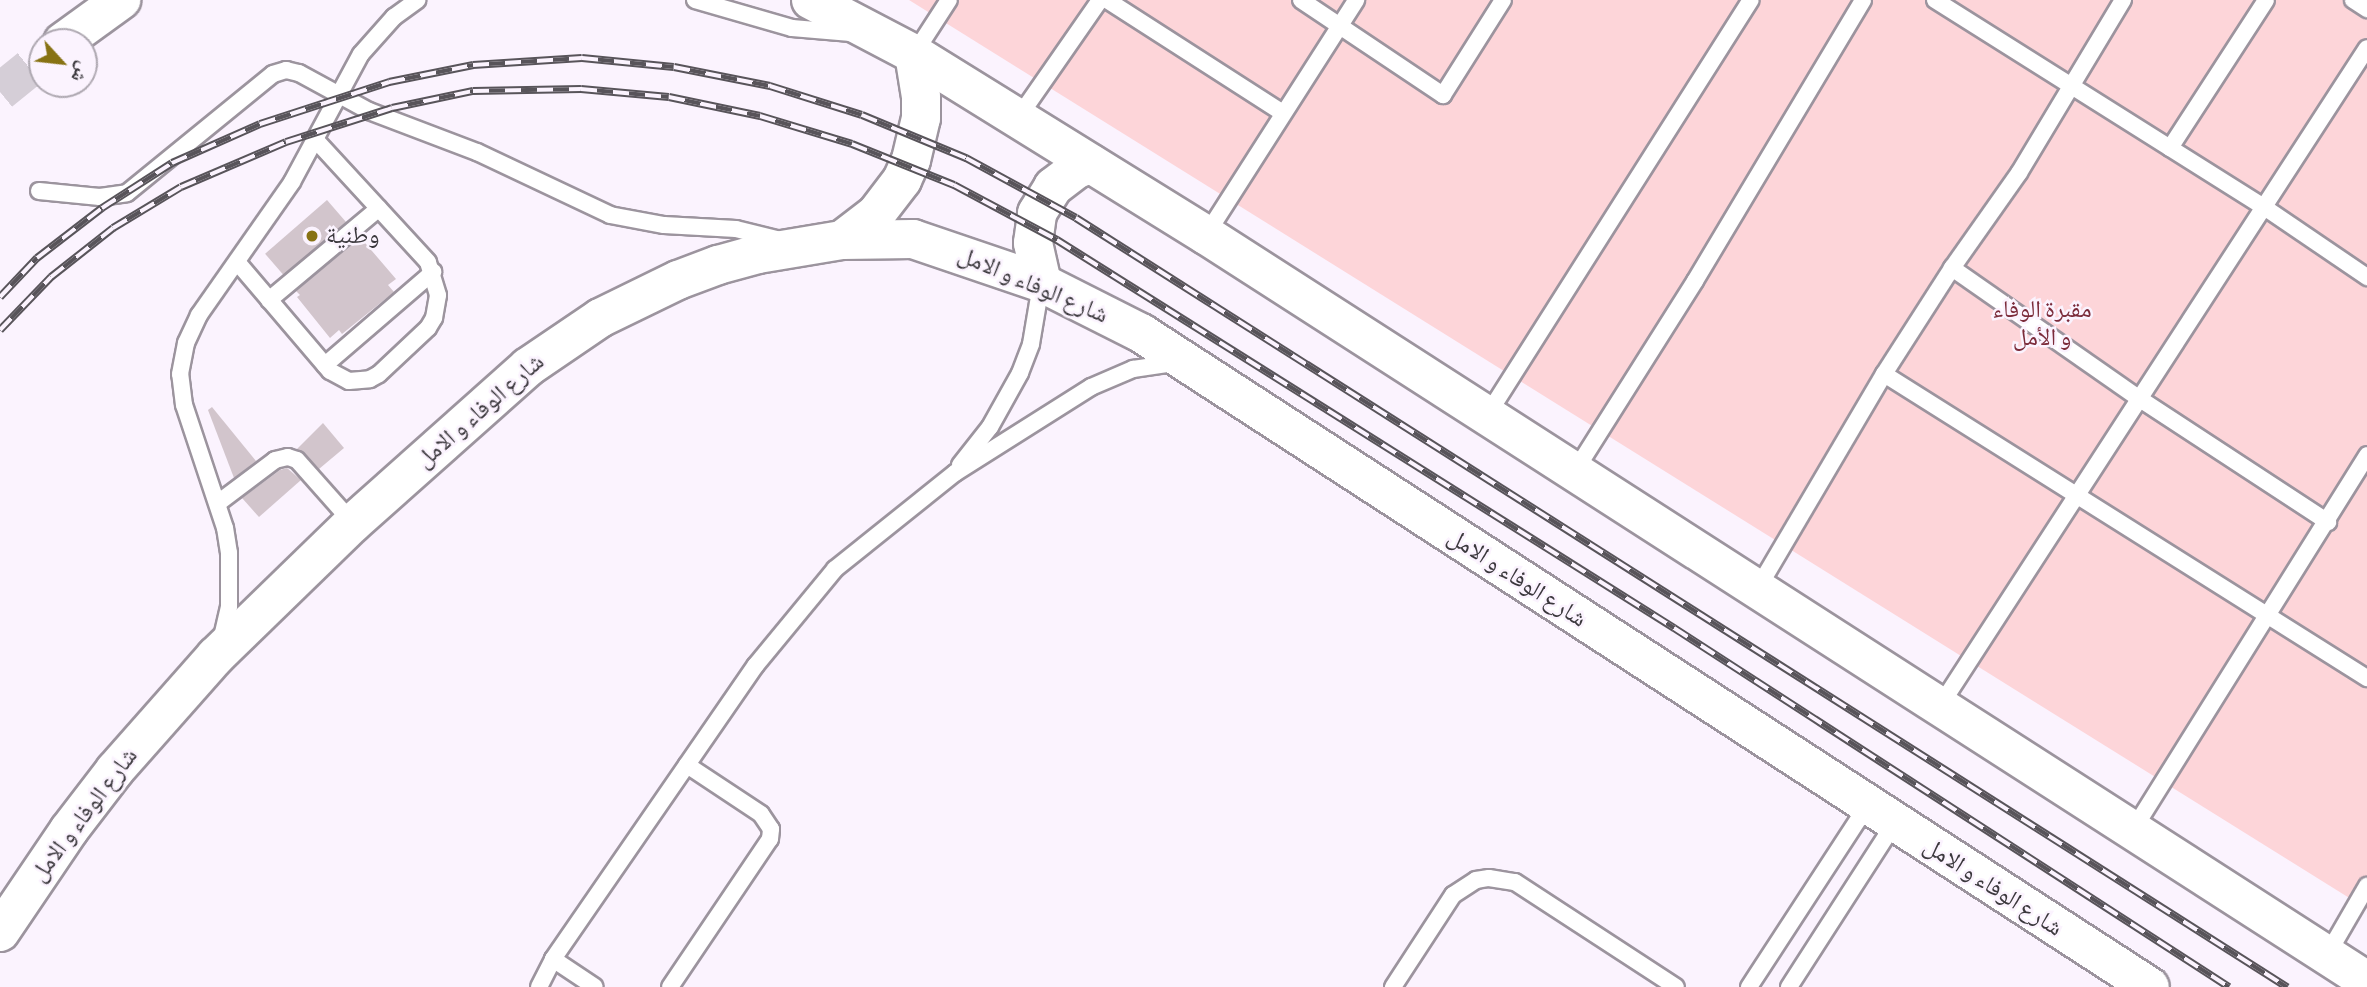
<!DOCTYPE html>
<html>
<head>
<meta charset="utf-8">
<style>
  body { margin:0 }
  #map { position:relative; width:2367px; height:987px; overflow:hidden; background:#fbf3fe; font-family:"Sofia Sans Condensed","Noto Naskh Arabic",sans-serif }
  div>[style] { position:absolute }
  .green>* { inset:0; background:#fdd5d9 }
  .building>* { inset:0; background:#d2c5cc; transform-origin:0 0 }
  .primary-tunnel>* { height:38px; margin-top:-19px; transform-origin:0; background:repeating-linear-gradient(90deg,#d5ced7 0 38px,transparent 0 57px) }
  .roads { filter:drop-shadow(2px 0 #9c949e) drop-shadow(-2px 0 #9c949e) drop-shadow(0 2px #9c949e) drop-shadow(0 -2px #9c949e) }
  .lane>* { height:16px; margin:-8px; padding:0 8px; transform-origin:8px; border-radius:8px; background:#fff }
  .primary>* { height:38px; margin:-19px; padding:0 19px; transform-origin:19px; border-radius:19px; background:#fff }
  .rail>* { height:8px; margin-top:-4px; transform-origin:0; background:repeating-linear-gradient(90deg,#fbf3fe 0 16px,#58545a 0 32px); box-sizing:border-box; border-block:2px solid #58545a }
  .dots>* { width:19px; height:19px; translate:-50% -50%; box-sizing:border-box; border:4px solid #fbf3fe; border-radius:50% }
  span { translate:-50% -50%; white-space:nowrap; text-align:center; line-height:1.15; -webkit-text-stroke:5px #fbf3fe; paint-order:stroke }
  .poi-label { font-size:24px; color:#3b383d }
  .left { translate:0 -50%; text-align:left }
  .street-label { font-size:24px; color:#3b383d }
  .park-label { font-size:24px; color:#7b2b3a }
  .north { position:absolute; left:28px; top:28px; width:70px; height:70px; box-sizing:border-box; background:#fbf3fe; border:2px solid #aea8b1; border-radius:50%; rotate:117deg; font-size:19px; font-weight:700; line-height:28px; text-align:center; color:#3b383d }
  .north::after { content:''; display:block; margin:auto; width:24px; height:32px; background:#877213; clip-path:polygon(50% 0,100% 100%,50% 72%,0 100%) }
</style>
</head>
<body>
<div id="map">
  <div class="green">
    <div style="clip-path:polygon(909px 0,2367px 0,2367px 909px)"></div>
  </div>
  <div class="building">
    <div style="left:327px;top:200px;width:29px;height:82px;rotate:49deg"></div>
    <div style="clip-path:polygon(360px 237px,396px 279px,388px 285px,394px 292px,342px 334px,339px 330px,330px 338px,297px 297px,300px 295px,296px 291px)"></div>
    <div style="clip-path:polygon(212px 407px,256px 461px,234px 478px,208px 410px)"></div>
    <div style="clip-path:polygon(323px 423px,344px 448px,319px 469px,297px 449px)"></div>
    <div style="clip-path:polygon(287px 468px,301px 480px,259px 517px,242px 498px,280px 470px)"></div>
  </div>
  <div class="primary-tunnel">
    <div style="left:0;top:92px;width:54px;rotate:-39deg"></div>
  </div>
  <div class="roads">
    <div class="lane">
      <div style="left:695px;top:0;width:101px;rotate:16.1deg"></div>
      <div style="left:792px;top:28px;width:59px;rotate:4.8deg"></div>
      <div style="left:1107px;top:0;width:209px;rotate:32.7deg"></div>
      <div style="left:1301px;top:0;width:171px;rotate:33.8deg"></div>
      <div style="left:1443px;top:95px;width:112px;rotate:-57.7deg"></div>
      <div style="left:1935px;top:0;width:389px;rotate:32.2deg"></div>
      <div style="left:2264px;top:207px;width:125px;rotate:34.2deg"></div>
      <div style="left:2353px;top:0;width:17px;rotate:33deg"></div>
      <div style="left:914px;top:54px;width:64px;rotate:-57.1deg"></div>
      <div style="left:1018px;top:118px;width:144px;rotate:-55.2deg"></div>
      <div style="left:2170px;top:148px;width:176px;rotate:-57deg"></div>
      <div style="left:39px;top:191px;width:61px;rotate:5.6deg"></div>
      <div style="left:100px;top:197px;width:27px;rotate:-8deg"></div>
      <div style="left:127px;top:193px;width:188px;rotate:-39.2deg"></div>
      <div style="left:273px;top:74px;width:14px;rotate:-17deg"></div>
      <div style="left:286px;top:70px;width:13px;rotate:13deg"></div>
      <div style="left:299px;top:73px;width:80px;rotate:28.5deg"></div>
      <div style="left:369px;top:111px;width:116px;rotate:20.8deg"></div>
      <div style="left:477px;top:152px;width:147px;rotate:25.3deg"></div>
      <div style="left:610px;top:215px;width:55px;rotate:10.5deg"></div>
      <div style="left:664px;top:225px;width:72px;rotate:3.2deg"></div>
      <div style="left:736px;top:229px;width:45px;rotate:14deg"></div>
      <div style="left:1206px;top:235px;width:279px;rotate:-57.4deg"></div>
      <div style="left:238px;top:263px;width:142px;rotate:49.6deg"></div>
      <div style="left:330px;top:371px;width:21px;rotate:28deg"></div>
      <div style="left:349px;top:381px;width:21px;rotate:-5deg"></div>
      <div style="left:370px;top:379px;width:10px;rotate:-29deg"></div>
      <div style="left:379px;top:374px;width:67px;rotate:-43.2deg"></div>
      <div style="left:428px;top:328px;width:12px;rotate:-59deg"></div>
      <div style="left:434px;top:318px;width:23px;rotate:-80deg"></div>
      <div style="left:438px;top:295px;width:34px;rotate:-107deg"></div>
      <div style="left:428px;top:262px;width:166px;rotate:-132.6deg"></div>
      <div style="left:1952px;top:268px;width:229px;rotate:34.9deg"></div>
      <div style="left:2140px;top:399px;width:225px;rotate:33.2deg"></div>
      <div style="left:269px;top:300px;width:143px;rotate:-39.9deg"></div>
      <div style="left:325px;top:365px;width:143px;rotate:-40.7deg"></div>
      <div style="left:1884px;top:374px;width:571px;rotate:32.19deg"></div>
      <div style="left:1488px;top:414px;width:490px;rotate:-57.6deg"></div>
      <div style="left:960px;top:465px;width:48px;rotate:-51.7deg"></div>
      <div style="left:990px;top:427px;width:62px;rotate:-60.9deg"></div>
      <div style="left:1020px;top:373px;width:31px;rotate:-69deg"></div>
      <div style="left:1031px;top:344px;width:60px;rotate:-80.4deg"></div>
      <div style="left:1575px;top:471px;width:225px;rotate:-57.7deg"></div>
      <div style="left:1695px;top:281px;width:327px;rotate:-59.1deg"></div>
      <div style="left:218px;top:503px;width:71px;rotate:-37deg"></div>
      <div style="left:275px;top:460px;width:13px;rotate:-13deg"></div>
      <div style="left:288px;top:457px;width:9px;rotate:18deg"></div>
      <div style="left:297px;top:460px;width:84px;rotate:48.4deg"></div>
      <div style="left:1758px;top:588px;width:248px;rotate:-59.5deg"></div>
      <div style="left:1884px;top:374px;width:126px;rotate:-57.3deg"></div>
      <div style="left:1952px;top:268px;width:116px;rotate:-54.8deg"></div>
      <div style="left:2019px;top:173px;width:202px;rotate:-59deg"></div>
      <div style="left:222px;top:637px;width:32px;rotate:-77deg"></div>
      <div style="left:229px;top:606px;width:53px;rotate:-90deg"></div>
      <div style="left:229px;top:553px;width:25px;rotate:-99deg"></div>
      <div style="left:225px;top:528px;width:130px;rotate:-108.4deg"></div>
      <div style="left:184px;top:405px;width:31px;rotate:-97deg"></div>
      <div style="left:180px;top:374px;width:32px;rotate:-79deg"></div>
      <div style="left:186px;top:343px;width:31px;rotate:-65deg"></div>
      <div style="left:199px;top:315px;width:162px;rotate:-55deg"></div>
      <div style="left:292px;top:182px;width:145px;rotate:-61.7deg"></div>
      <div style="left:361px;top:54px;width:50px;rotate:-48.3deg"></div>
      <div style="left:394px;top:17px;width:29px;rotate:-36deg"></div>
      <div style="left:1940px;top:706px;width:784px;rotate:-57.02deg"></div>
      <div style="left:2133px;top:830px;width:442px;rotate:-58deg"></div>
      <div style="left:2327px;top:955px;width:80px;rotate:-59.9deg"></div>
      <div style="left:553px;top:959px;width:50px;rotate:33.7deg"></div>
      <div style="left:539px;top:987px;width:31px;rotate:-63deg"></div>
      <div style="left:553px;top:959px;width:357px;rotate:-55.4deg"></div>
      <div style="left:756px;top:665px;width:124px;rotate:-50.5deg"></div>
      <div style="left:835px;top:569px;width:154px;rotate:-38.7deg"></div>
      <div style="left:955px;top:473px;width:161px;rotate:-32.3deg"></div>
      <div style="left:1091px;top:387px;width:46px;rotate:-23.2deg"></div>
      <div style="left:1133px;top:369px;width:41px;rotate:-8.3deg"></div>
      <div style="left:670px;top:987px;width:179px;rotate:-56deg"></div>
      <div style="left:770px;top:839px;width:10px;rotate:-84deg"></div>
      <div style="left:771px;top:829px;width:18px;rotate:-124deg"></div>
      <div style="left:761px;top:814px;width:89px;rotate:-146.5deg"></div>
      <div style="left:1393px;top:987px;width:110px;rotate:-56.9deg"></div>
      <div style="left:1453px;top:895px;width:27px;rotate:-33deg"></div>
      <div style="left:1476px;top:880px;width:13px;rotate:-9deg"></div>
      <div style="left:1489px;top:878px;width:26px;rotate:9deg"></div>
      <div style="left:1515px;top:882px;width:192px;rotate:33.1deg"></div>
      <div style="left:1749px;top:987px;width:216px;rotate:-56.9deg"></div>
      <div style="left:1789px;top:987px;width:194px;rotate:-57.2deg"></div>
    </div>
    <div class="primary">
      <div style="left:811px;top:0;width:116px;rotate:27.7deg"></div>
      <div style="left:914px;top:54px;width:344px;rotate:31.8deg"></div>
      <div style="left:1206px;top:235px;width:1380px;rotate:32.72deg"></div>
      <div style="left:63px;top:42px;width:72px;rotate:-35.9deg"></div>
      <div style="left:842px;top:240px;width:43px;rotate:-37.4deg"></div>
      <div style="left:876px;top:214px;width:43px;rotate:-52.6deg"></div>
      <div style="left:902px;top:180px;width:22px;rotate:-66deg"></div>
      <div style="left:911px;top:160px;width:43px;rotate:-76.6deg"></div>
      <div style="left:921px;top:118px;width:21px;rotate:-90deg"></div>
      <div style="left:921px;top:97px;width:44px;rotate:-99.2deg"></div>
      <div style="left:1042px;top:283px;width:41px;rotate:-102.7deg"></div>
      <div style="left:1033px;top:243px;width:30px;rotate:-82deg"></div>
      <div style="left:1037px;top:213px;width:31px;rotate:-58deg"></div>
      <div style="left:1053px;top:187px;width:30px;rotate:-37deg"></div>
      <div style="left:1077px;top:169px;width:15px;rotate:-20deg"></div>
      <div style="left:0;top:932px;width:123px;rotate:-55.9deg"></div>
      <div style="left:69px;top:830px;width:76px;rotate:-52.5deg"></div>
      <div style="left:115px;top:770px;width:152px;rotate:-48.5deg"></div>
      <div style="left:216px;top:656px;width:191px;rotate:-44.2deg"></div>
      <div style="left:353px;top:523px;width:234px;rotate:-41.7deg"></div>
      <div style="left:528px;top:367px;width:87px;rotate:-34.2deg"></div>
      <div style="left:600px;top:318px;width:87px;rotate:-26deg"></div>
      <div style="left:678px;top:280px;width:43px;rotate:-20.6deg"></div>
      <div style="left:718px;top:265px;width:41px;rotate:-15.4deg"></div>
      <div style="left:758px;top:254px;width:85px;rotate:-9.5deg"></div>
      <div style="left:842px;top:240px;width:71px;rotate:-0.8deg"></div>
      <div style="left:913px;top:239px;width:136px;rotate:18.8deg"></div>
      <div style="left:1042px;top:283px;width:111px;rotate:26.8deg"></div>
      <div style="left:1141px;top:333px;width:1202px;rotate:32.95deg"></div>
    </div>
  </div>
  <div class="rail">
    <div style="left:0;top:297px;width:54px;rotate:-46.5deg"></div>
    <div style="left:37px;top:258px;width:82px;rotate:-37.6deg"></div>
    <div style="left:102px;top:208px;width:83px;rotate:-32.7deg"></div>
    <div style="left:172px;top:163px;width:96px;rotate:-23.9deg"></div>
    <div style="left:260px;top:124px;width:136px;rotate:-18deg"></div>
    <div style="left:389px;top:82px;width:86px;rotate:-11.4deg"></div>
    <div style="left:473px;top:65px;width:109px;rotate:-3.7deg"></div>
    <div style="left:582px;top:58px;width:92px;rotate:5.6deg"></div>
    <div style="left:674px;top:67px;width:98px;rotate:11.2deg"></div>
    <div style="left:770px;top:86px;width:96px;rotate:17.5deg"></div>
    <div style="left:862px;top:115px;width:113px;rotate:22.5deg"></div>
    <div style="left:966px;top:158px;width:125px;rotate:28.6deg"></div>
    <div style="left:1076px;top:218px;width:1435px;rotate:32.42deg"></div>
    <div style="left:0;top:330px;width:74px;rotate:-46.1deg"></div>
    <div style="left:51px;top:277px;width:79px;rotate:-38.3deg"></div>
    <div style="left:113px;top:228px;width:79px;rotate:-31.1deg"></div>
    <div style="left:181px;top:187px;width:114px;rotate:-23.2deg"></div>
    <div style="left:286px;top:142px;width:111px;rotate:-17.8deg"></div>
    <div style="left:392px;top:108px;width:83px;rotate:-11.9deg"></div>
    <div style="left:473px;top:91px;width:108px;rotate:-1.1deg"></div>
    <div style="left:581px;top:89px;width:88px;rotate:5.2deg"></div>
    <div style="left:669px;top:97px;width:93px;rotate:11.8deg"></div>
    <div style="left:760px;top:116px;width:96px;rotate:16.9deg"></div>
    <div style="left:852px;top:144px;width:110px;rotate:21.9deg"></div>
    <div style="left:954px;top:185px;width:117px;rotate:28.1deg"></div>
    <div style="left:1057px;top:240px;width:729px;rotate:32.16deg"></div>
    <div style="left:1674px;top:628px;width:661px;rotate:32.9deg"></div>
  </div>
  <div class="dots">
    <div style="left:312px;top:236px;background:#877213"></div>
  </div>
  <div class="poi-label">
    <span class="left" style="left:326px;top:236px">وطنية</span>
  </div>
  <div class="street-label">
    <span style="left:1033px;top:285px;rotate:23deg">شارع الوفاء و الامل</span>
    <span style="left:480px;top:411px;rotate:-41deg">شارع الوفاء و الامل</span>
    <span style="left:1517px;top:578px;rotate:33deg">شارع الوفاء و الامل</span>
    <span style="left:84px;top:815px;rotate:-53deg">شارع الوفاء و الامل</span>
    <span style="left:1993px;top:887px;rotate:33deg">شارع الوفاء و الامل</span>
  </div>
  <div class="park-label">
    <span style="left:2042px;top:324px">مقبرة الوفاء<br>و الأمل</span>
  </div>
  <div class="north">ش</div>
</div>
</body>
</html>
